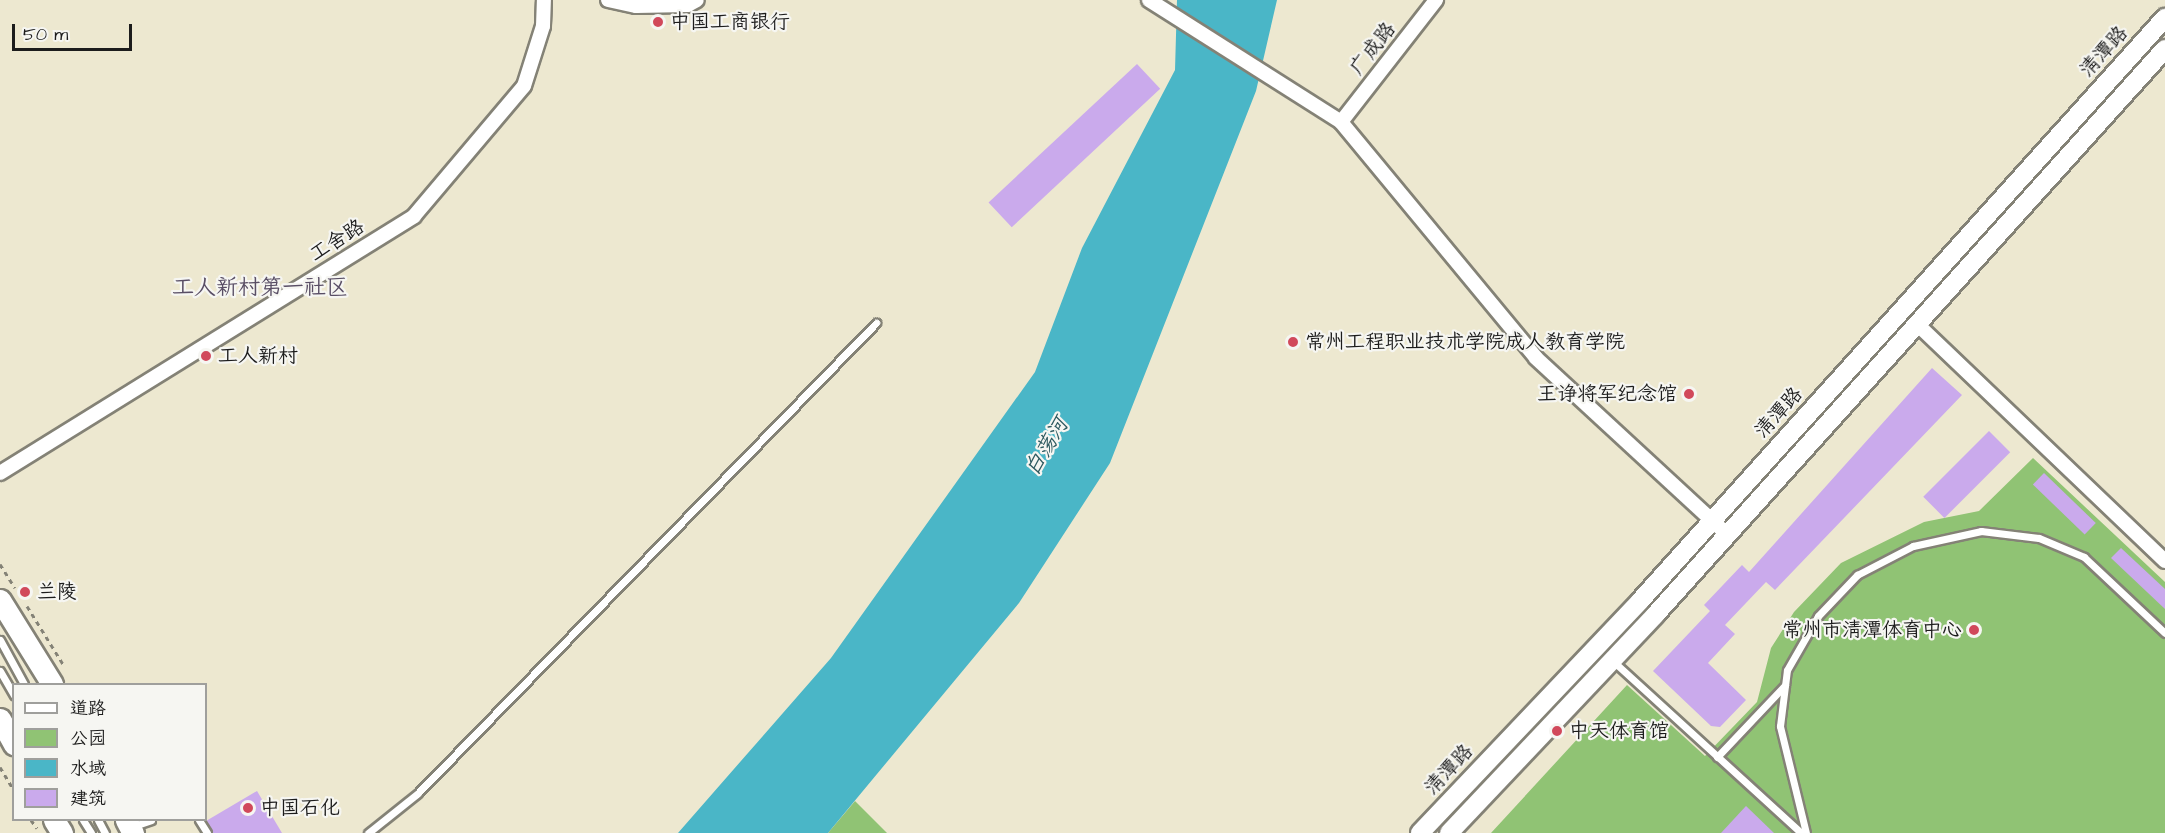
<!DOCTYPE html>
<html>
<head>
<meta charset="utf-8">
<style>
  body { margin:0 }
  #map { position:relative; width:2165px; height:833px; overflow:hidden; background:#ede8d0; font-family:"Architects Daughter","LXGW WenKai TC",sans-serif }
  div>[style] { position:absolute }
  .green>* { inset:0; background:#90c374 }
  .water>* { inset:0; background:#4ab6c7 }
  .building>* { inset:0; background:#caaaec; transform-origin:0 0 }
  .path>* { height:3px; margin-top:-1.5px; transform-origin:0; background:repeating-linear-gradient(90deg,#848276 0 4.5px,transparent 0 9px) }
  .roads { filter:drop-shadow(2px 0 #848276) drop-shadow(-2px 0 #848276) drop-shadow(0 2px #848276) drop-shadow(0 -2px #848276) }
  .service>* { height:7px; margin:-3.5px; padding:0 3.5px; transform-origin:3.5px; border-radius:3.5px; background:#fff }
  .minor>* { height:14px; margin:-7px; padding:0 7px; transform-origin:7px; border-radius:7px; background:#fff }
  .secondary>* { height:18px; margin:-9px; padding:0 9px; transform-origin:9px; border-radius:9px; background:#fff }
  .primary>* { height:21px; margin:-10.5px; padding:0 10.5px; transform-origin:10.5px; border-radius:10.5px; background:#fff }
  .dots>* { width:16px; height:16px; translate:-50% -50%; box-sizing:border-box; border:3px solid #f6f6f2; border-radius:50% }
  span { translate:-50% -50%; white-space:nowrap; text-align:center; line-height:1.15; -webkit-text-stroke:4.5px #f6f6f2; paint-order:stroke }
  .poi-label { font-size:20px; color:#1c1c1c }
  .left { translate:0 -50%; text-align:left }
  .right { translate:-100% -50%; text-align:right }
  .street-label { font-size:20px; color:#1c1c1c }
  .water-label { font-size:21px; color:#2e5a60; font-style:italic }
  .quarter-label { font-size:22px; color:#594e65 }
  .legend { position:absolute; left:12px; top:683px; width:195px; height:138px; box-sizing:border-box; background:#f6f6f2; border:2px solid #9f9f9c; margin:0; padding:8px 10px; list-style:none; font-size:18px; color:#1c1c1c }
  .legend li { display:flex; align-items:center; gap:12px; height:30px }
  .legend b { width:30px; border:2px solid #9f9f9c }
  .scale { position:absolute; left:12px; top:24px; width:120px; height:27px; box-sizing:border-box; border:3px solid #1c1c1c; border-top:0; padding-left:8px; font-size:18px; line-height:21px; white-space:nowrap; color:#1c1c1c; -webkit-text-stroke:4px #f6f6f2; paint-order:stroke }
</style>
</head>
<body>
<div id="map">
  <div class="green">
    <div style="clip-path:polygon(2033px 458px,2165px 582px,2165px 833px,1491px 833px,1627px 685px,1705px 756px,1757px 702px,1771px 648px,1794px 612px,1841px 563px,1924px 522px,1979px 511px)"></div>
    <div style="clip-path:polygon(855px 801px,887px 833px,828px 833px)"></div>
  </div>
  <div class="water">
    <div style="clip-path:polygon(1177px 0,1277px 0,1256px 91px,1110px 463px,1019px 603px,828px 833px,678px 833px,831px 658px,1035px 372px,1082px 248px,1175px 70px)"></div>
  </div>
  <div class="building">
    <div style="left:1137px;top:64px;width:34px;height:203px;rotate:47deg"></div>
    <div style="clip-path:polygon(1932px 368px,1962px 395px,1775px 590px,1766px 582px,1725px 625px,1735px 634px,1708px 663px,1746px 700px,1720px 727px,1711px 726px,1653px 671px,1710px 611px,1704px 605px,1742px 565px,1749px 572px)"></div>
    <div style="left:1989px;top:431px;width:30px;height:93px;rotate:45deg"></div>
    <div style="left:2044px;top:473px;width:72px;height:16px;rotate:44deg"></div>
    <div style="clip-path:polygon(2121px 548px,2165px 589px,2165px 609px,2111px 558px)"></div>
    <div style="clip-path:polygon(257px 791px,282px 833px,213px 833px,206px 821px)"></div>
    <div style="clip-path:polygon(1746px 806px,1774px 833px,1721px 833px)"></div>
  </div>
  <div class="path">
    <div style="left:0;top:564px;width:28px;rotate:58deg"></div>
    <div style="left:27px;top:606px;width:68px;rotate:58.2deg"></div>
    <div style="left:0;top:767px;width:27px;rotate:59deg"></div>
    <div style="left:31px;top:820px;width:10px;rotate:53deg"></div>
  </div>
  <div class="roads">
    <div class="service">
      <div style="left:0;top:640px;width:50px;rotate:61.4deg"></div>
      <div style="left:1614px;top:662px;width:253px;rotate:42.4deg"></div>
      <div style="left:0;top:671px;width:28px;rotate:60deg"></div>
      <div style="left:1717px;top:757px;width:99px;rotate:-46.6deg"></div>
      <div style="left:83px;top:820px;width:15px;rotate:58deg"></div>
      <div style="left:98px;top:820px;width:15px;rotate:62deg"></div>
      <div style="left:199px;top:820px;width:15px;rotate:58deg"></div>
      <div style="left:134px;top:826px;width:18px;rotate:-19deg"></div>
      <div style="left:368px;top:833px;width:63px;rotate:-38.5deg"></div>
      <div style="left:417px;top:794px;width:658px;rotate:-45.74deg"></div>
      <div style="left:1806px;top:833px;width:110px;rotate:-103.7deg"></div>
      <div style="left:1780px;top:726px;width:56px;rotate:-82.9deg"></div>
      <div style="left:1787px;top:670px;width:62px;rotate:-60.1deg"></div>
      <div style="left:1818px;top:616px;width:57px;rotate:-46.4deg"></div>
      <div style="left:1857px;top:575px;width:63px;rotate:-27.4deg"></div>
      <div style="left:1913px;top:546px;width:70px;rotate:-12.4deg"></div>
      <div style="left:1981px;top:531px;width:58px;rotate:6.9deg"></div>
      <div style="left:2039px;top:538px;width:49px;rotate:22.9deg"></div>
      <div style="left:2084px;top:557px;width:111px;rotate:43.2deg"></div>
    </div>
    <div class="minor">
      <div style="left:608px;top:0;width:29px;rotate:12deg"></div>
      <div style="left:636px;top:6px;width:52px;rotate:-1.1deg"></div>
      <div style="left:688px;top:5px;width:10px;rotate:-29deg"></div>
      <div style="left:1149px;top:0;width:227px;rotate:32.4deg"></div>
      <div style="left:1341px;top:122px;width:306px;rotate:50.4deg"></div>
      <div style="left:1536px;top:358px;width:260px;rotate:42.7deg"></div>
      <div style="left:1341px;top:122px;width:155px;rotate:-52.1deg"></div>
      <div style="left:1917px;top:324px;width:343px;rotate:43.7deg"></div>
      <div style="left:0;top:473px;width:487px;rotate:-31.8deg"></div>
      <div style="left:414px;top:216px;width:170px;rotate:-49.8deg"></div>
      <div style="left:524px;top:86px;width:63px;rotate:-72.4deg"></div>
      <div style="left:543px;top:26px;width:26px;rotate:-88deg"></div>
    </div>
    <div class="secondary">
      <div style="left:1420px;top:833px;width:320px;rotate:-46.5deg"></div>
      <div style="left:1640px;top:601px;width:785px;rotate:-48deg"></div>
      <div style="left:1449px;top:833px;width:300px;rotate:-46.6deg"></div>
      <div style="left:1655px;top:615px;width:762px;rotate:-47.98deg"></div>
    </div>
    <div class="primary">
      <div style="left:0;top:600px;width:99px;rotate:58.2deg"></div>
      <div style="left:0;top:719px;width:29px;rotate:61deg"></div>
      <div style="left:54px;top:820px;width:15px;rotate:58deg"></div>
      <div style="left:126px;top:820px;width:15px;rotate:62deg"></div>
    </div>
  </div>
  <div class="dots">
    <div style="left:658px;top:22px;background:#d1495b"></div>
    <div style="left:1293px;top:342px;background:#d1495b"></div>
    <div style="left:206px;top:356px;background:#d1495b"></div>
    <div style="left:1689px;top:394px;background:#d1495b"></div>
    <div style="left:25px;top:592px;background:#d1495b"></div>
    <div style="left:1974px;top:630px;background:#d1495b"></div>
    <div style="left:1557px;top:731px;background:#d1495b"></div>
    <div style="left:248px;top:808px;background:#d1495b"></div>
  </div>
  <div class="poi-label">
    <span class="left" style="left:670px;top:22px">中国工商银行</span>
    <span class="left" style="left:1305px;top:342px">常州工程职业技术学院成人教育学院</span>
    <span class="left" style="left:218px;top:356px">工人新村</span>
    <span class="right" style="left:1677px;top:394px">王诤将军纪念馆</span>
    <span class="left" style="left:37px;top:592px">兰陵</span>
    <span class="right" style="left:1962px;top:630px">常州市清潭体育中心</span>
    <span class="left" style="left:1569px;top:731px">中天体育馆</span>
    <span class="left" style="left:260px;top:808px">中国石化</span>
  </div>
  <div class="street-label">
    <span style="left:1373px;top:49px;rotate:-52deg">广成路</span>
    <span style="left:2104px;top:52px;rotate:-48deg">清潭路</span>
    <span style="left:337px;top:241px;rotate:-32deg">工舍路</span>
    <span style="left:1779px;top:413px;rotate:-48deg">清潭路</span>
    <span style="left:1449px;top:770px;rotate:-47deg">清潭路</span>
  </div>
  <div class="water-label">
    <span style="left:1047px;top:447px;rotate:-59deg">白荡河</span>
  </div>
  <div class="quarter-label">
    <span style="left:260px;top:288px">工人新村第一社区</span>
  </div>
  <ul class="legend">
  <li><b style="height:8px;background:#fff"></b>道路</li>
  <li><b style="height:16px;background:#90c374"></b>公园</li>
  <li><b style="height:16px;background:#4ab6c7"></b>水域</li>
  <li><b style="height:16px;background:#caaaec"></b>建筑</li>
  </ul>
  <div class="scale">50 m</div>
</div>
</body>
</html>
